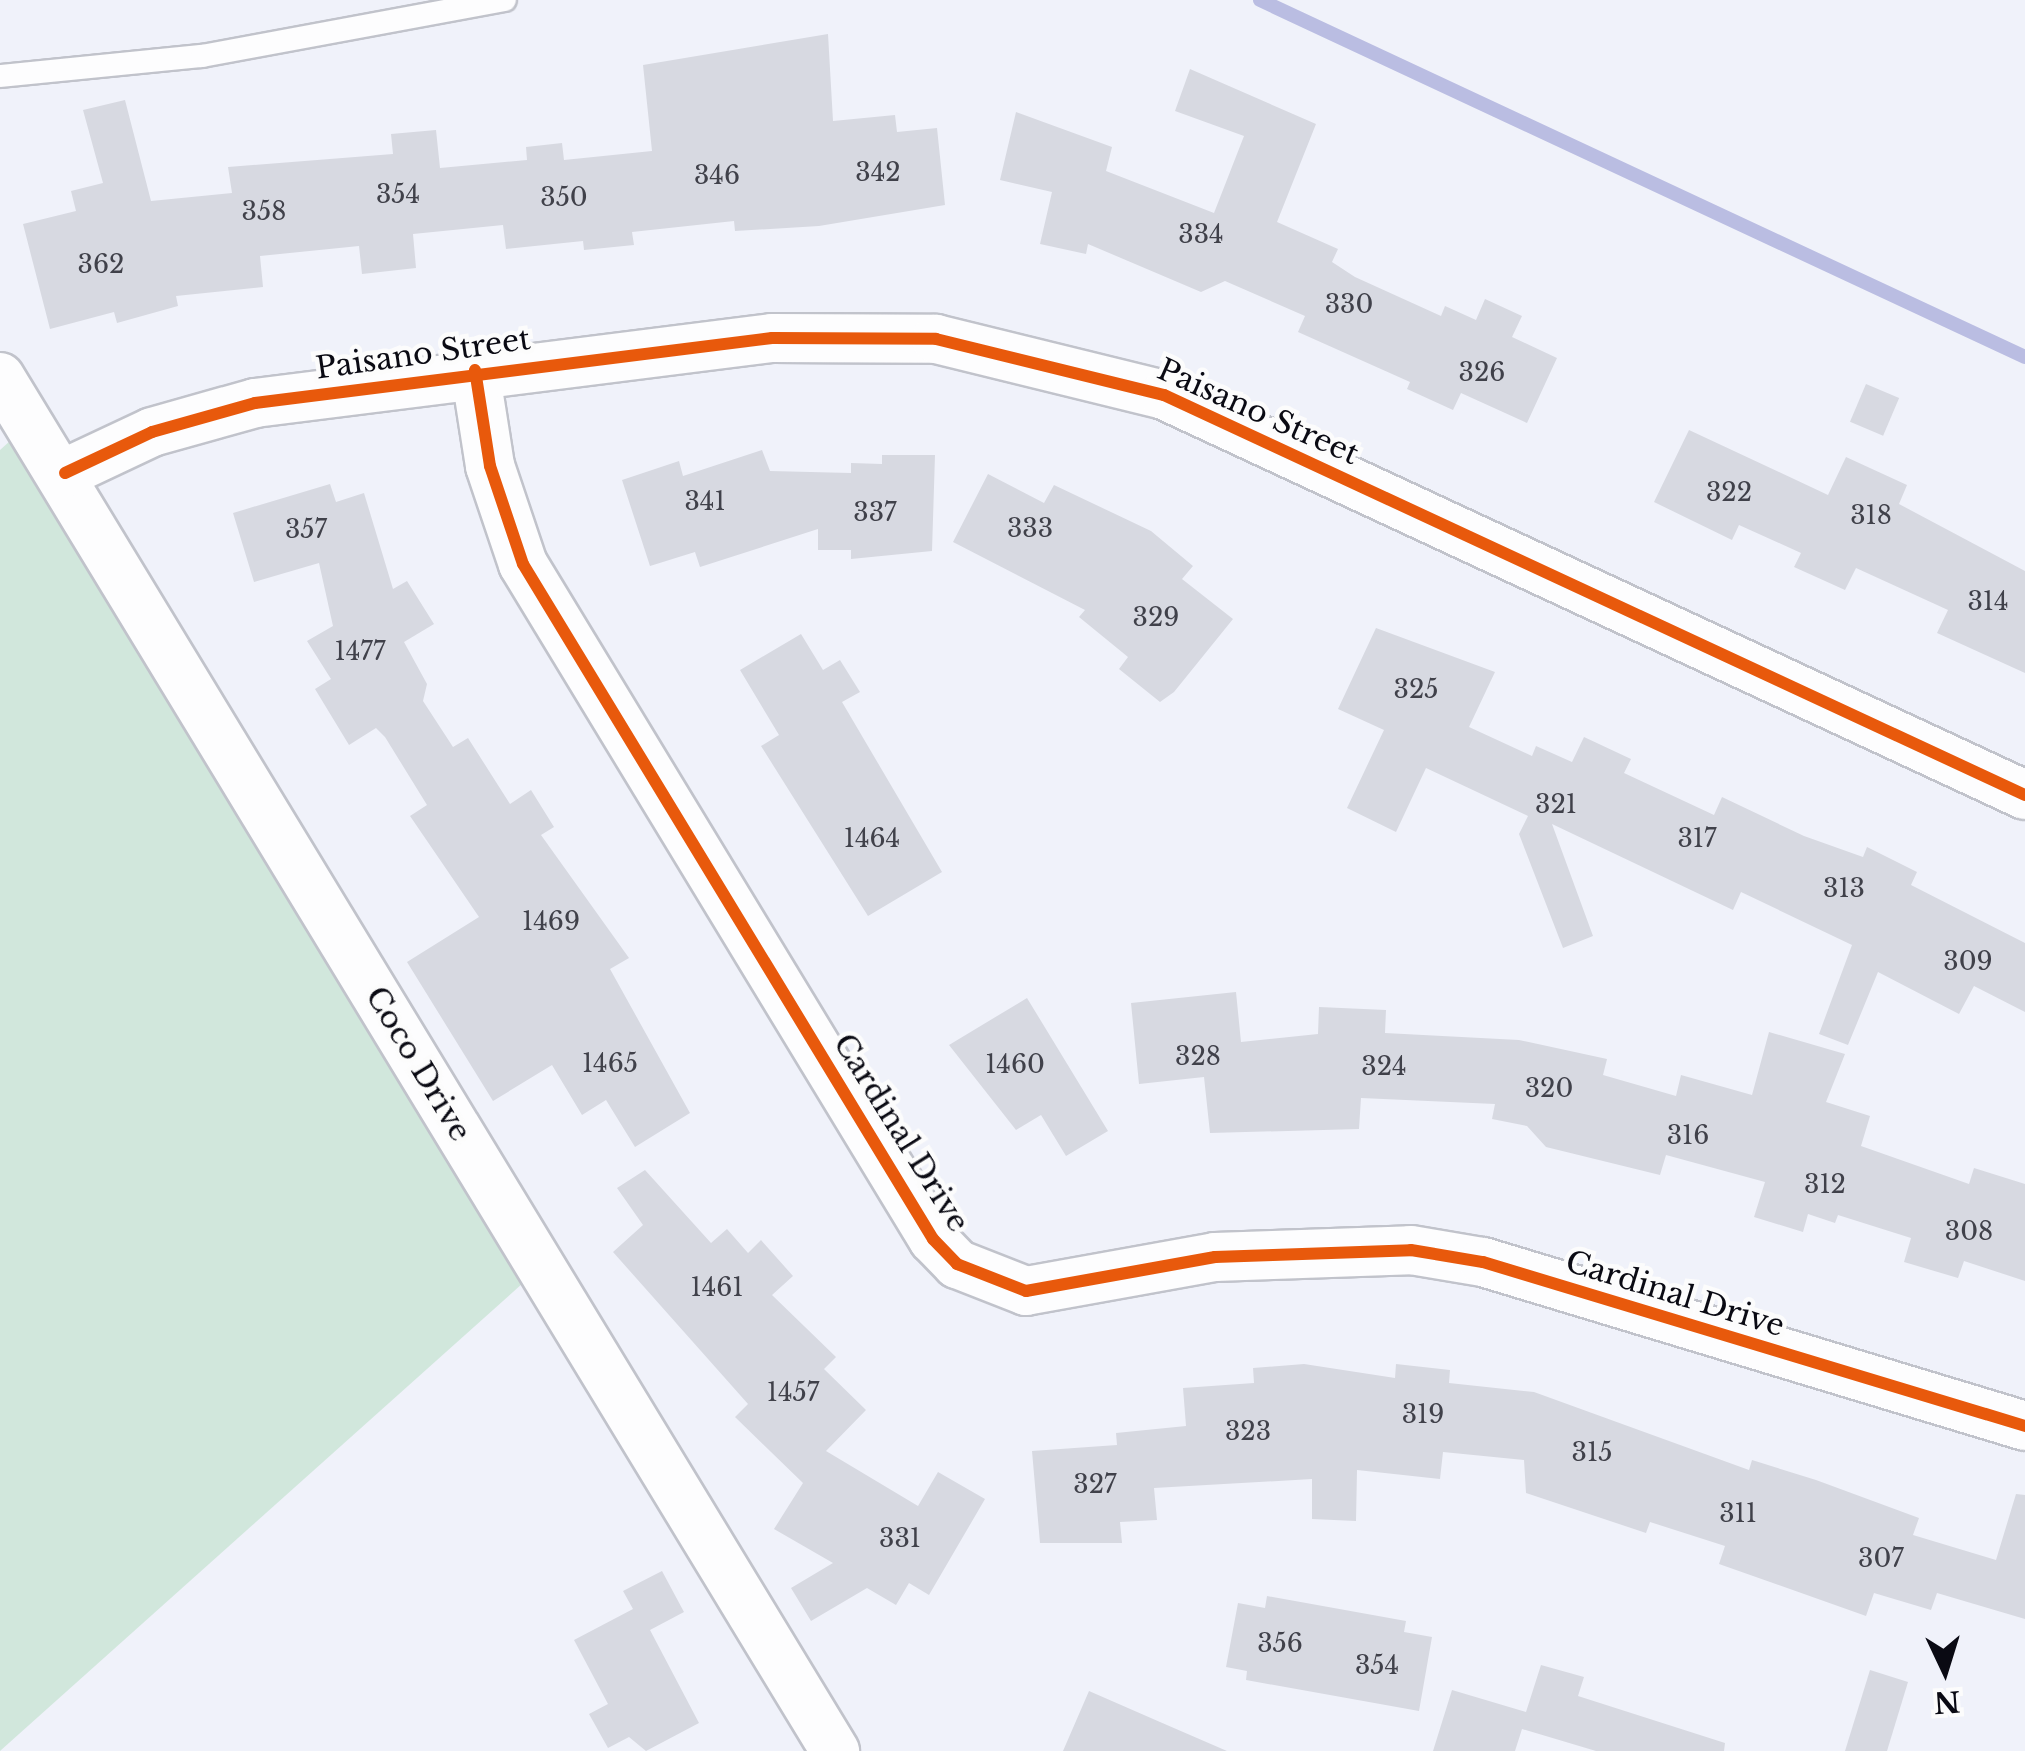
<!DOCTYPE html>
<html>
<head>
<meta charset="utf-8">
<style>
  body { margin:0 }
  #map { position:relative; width:2025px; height:1751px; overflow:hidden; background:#f0f2fa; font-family:"Libre Baskerville",serif }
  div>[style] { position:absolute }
  .green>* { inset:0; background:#d1e7dc }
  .stream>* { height:14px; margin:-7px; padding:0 7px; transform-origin:7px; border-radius:7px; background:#babde2 }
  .building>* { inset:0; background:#d7d9e1; transform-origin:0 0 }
  .roads { filter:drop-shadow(2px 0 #c1c3cb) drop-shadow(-2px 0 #c1c3cb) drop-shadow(0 2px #c1c3cb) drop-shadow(0 -2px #c1c3cb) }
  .service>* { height:22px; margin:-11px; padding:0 11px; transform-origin:11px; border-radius:11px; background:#fdfdfe }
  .minor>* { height:48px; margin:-24px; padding:0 24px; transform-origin:24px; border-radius:24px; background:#fdfdfe }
  .cycleway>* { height:12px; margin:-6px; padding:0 6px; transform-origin:6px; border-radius:6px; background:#e8590c }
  span { translate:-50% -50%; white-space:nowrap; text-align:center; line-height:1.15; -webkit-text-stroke:9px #fcfcfc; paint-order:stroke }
  .number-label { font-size:25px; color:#40414a }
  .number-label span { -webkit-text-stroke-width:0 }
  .street-label { font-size:30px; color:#0a0a13 }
  .north { position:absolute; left:1895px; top:1621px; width:100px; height:100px; -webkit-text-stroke:8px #fcfcfc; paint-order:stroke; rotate:176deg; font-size:28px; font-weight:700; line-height:40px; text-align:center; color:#0a0a13 }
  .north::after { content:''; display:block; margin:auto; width:35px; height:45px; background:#0a0a13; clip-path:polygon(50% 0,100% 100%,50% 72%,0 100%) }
</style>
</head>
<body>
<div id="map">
  <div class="green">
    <div style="clip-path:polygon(10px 441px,523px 1283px,0 1751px,0 450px)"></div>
  </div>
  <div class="stream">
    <div style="left:1260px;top:0;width:844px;rotate:25.02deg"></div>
  </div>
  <div class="building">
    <div style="clip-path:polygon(828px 34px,833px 121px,895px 115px,897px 132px,937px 128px,945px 205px,819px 226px,735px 231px,734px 221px,632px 232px,634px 245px,584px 250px,583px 241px,506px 249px,503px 225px,413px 234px,416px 268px,362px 274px,359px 246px,260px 256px,263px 287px,176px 296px,178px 306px,117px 323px,114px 312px,50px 329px,23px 224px,76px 211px,71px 191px,103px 183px,83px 110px,125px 100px,151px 201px,232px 193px,228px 167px,393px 154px,391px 134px,436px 130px,440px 168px,527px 160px,526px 147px,562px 143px,564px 160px,652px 151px,643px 65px)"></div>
    <div style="clip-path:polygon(1190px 69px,1316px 124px,1277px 222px,1338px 249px,1332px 262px,1355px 277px,1441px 316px,1445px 306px,1476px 320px,1485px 299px,1522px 316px,1512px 337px,1557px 358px,1527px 423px,1461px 393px,1453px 410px,1407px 389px,1410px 382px,1298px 332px,1305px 316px,1225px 281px,1201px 292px,1088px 244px,1086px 254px,1040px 244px,1052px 192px,1000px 180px,1016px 112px,1112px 147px,1106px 171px,1214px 213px,1244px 136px,1175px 111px)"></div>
    <div style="left:1866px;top:384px;width:36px;height:41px;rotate:23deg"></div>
    <div style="clip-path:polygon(1689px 430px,1828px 495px,1846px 457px,1907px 485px,1899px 504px,2025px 571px,2025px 673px,1937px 633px,1948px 610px,1856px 568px,1845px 590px,1794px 567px,1801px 553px,1739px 525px,1732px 540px,1654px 502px)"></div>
    <div style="clip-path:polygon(762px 450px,770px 471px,851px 473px,851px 463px,882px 464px,882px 455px,935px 455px,932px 551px,851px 559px,851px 550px,818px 550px,818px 529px,700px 567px,695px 552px,650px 566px,622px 480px,679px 461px,683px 476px)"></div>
    <div style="clip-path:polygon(988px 474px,1044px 503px,1054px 485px,1151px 531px,1193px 566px,1182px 579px,1233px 619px,1174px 692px,1160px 702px,1119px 669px,1128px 657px,1079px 617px,1085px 610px,953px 542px)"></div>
    <div style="clip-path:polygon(330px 484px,336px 502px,364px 493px,393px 589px,407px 581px,434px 624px,404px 642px,427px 684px,423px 701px,453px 747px,468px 738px,510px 804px,531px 790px,554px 827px,541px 835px,629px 958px,610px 969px,690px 1113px,635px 1147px,606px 1100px,582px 1115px,552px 1065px,493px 1101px,407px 962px,479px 917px,410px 816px,427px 805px,385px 737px,376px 728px,349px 745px,315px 689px,331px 679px,307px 641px,333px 626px,319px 563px,254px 582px,233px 513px)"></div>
    <div style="clip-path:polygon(1376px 628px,1495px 672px,1469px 727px,1532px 756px,1536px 746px,1572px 762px,1584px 737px,1631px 759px,1624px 773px,1714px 815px,1722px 797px,1804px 836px,1863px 857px,1867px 847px,1917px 872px,1911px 885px,2025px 943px,2025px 1012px,1974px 986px,1959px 1014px,1878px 972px,1848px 1045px,1819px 1034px,1852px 945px,1741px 892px,1733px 910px,1552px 824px,1593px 936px,1563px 948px,1519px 834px,1528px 816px,1426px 768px,1396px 832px,1347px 808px,1384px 730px,1338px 709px)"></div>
    <div style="clip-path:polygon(801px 634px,823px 670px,840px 660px,860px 692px,842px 702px,942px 872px,868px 916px,761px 746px,779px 735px,740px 670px)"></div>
    <div style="clip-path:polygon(1236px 992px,1241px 1042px,1318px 1034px,1319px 1007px,1386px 1010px,1385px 1033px,1519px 1040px,1607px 1059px,1603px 1075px,1676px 1096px,1681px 1075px,1752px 1095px,1769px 1032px,1845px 1054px,1826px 1102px,1870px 1116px,1861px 1146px,1969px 1184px,1974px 1168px,2025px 1184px,2025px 1281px,1964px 1261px,1958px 1278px,1904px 1262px,1911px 1238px,1838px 1215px,1835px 1223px,1808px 1214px,1803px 1232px,1754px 1217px,1765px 1182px,1666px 1155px,1660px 1175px,1546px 1147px,1527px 1126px,1492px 1119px,1495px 1104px,1361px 1098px,1359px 1129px,1210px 1133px,1204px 1077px,1139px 1084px,1131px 1003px)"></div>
    <div style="clip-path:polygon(1027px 998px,1108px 1131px,1066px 1156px,1041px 1115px,1016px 1130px,949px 1045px)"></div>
    <div style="clip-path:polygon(645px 1170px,711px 1243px,727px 1229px,748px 1253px,761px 1240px,793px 1276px,772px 1295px,836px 1357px,824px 1369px,866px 1410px,826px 1451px,918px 1506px,938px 1472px,985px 1499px,929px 1595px,909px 1583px,896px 1605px,867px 1588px,811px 1621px,791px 1588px,833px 1563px,774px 1529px,803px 1483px,735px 1417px,748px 1404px,613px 1252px,643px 1225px,617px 1188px)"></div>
    <div style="clip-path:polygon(1304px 1364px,1395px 1378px,1396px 1364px,1450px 1370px,1449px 1383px,1534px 1392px,1749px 1470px,1752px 1460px,1816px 1480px,1919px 1518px,1913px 1535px,1996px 1560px,2016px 1494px,2025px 1495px,2025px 1619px,1937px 1593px,1931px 1610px,1874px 1593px,1866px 1616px,1719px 1564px,1725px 1546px,1650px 1522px,1646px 1533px,1526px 1493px,1524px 1460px,1443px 1452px,1440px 1479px,1357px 1470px,1356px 1521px,1312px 1519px,1312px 1479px,1154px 1488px,1157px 1520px,1120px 1522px,1122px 1543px,1040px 1543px,1032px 1451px,1117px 1445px,1116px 1433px,1186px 1426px,1183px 1388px,1254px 1383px,1253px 1368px)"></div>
    <div style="clip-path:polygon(662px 1571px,684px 1612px,650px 1630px,699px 1723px,646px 1751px,629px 1737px,608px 1748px,589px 1714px,608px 1704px,574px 1640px,633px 1609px,623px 1591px)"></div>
    <div style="clip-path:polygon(1267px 1596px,1406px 1621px,1404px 1632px,1432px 1637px,1419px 1711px,1246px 1680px,1247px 1671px,1226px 1667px,1238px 1603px,1265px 1608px)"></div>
    <div style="clip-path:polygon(1541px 1665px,1584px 1677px,1578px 1696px,1725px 1743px,1724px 1751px,1596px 1751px,1522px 1729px,1515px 1751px,1433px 1751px,1452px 1690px,1526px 1712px)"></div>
    <div style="clip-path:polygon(1870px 1670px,1908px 1682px,1887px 1751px,1845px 1751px)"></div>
    <div style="clip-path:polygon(1089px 1691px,1160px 1722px,1227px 1751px,1063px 1751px)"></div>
  </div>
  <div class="roads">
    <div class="service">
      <div style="left:0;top:76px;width:203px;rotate:-5.7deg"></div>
      <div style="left:202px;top:56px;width:308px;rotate:-10.5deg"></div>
    </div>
    <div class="minor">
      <div style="left:475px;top:370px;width:97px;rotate:81.1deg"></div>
      <div style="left:490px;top:466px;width:103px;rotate:71.4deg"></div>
      <div style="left:523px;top:564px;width:790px;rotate:58.73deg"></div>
      <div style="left:933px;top:1239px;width:35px;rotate:46deg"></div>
      <div style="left:957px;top:1264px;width:74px;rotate:21.4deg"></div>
      <div style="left:1026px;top:1291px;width:192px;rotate:-10.2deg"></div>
      <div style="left:1215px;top:1257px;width:196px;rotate:-2deg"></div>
      <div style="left:1411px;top:1250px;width:73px;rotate:9.5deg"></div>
      <div style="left:1483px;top:1262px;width:566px;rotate:16.83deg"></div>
      <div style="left:0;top:377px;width:1608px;rotate:58.71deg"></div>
      <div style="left:65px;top:473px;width:96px;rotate:-25.2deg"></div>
      <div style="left:152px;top:432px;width:107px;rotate:-15.7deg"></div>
      <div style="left:255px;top:403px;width:521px;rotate:-7.17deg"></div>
      <div style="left:772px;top:338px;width:164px;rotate:0.3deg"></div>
      <div style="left:936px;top:339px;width:235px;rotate:13.8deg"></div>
      <div style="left:1164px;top:395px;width:949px;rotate:24.92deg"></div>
    </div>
  </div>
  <div class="cycleway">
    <div style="left:475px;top:370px;width:97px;rotate:81.1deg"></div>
    <div style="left:490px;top:466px;width:103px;rotate:71.4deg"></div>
    <div style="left:523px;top:564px;width:790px;rotate:58.73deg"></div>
    <div style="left:933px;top:1239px;width:35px;rotate:46deg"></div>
    <div style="left:957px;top:1264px;width:74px;rotate:21.4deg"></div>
    <div style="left:1026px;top:1291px;width:192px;rotate:-10.2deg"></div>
    <div style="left:1215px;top:1257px;width:196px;rotate:-2deg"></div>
    <div style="left:1411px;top:1250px;width:73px;rotate:9.5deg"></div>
    <div style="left:1483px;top:1262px;width:566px;rotate:16.83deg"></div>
    <div style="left:65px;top:473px;width:96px;rotate:-25.2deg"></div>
    <div style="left:152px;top:432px;width:107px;rotate:-15.7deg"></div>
    <div style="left:255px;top:403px;width:521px;rotate:-7.17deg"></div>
    <div style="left:772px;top:338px;width:164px;rotate:0.3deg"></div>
    <div style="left:936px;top:339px;width:235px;rotate:13.8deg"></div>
    <div style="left:1164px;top:395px;width:949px;rotate:24.92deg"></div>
  </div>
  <div class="number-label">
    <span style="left:878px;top:173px">342</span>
    <span style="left:717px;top:176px">346</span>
    <span style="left:398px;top:195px">354</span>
    <span style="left:564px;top:198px">350</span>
    <span style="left:264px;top:212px">358</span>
    <span style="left:1201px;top:235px">334</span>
    <span style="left:101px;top:265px">362</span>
    <span style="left:1349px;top:305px">330</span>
    <span style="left:1482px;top:373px">326</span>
    <span style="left:1729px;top:493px">322</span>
    <span style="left:705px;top:502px">341</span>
    <span style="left:875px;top:513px">337</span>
    <span style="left:1871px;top:516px">318</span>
    <span style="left:1030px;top:529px">333</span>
    <span style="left:306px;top:530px">357</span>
    <span style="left:1988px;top:602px">314</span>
    <span style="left:1156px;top:618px">329</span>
    <span style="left:360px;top:652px">1477</span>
    <span style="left:1416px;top:690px">325</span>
    <span style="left:1556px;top:805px">321</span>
    <span style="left:872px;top:839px">1464</span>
    <span style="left:1697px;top:839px">317</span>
    <span style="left:1844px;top:889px">313</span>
    <span style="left:551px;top:922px">1469</span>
    <span style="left:1968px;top:962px">309</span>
    <span style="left:1198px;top:1057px">328</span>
    <span style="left:610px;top:1064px">1465</span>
    <span style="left:1015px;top:1065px">1460</span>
    <span style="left:1384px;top:1067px">324</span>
    <span style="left:1549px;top:1089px">320</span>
    <span style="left:1688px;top:1136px">316</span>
    <span style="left:1825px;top:1185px">312</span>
    <span style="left:1969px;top:1232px">308</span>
    <span style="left:717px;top:1288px">1461</span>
    <span style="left:793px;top:1393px">1457</span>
    <span style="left:1423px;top:1415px">319</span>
    <span style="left:1248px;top:1432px">323</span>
    <span style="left:1592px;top:1453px">315</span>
    <span style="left:1095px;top:1485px">327</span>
    <span style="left:1738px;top:1514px">311</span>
    <span style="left:900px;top:1539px">331</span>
    <span style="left:1881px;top:1559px">307</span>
    <span style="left:1280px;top:1644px">356</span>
    <span style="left:1377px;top:1666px">354</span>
  </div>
  <div class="street-label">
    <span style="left:423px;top:354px;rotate:-8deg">Paisano Street</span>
    <span style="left:1258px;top:412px;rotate:24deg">Paisano Street</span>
    <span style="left:418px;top:1064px;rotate:59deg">Coco Drive</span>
    <span style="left:901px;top:1133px;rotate:58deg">Cardinal Drive</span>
    <span style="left:1675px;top:1294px;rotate:17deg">Cardinal Drive</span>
  </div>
  <div class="north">N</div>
</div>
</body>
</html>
